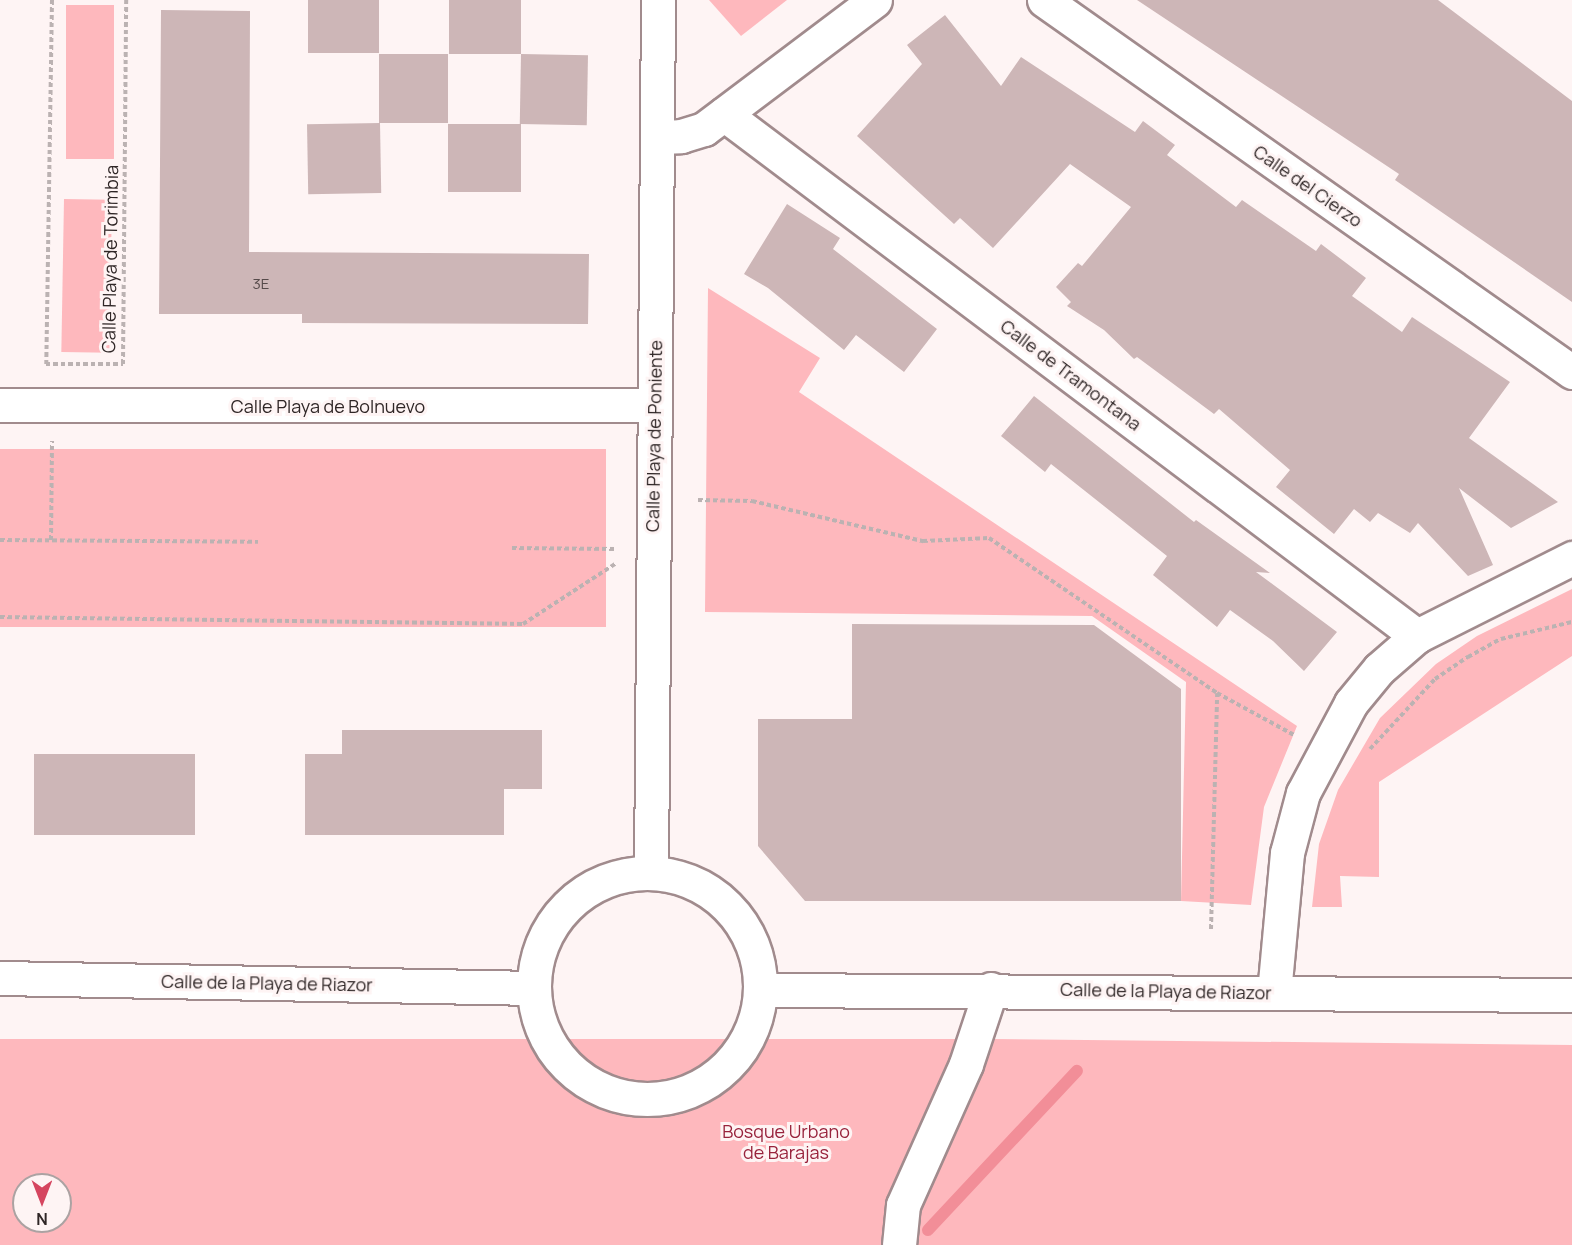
<!DOCTYPE html>
<html>
<head>
<meta charset="utf-8">
<style>
  body { margin:0 }
  #map { position:relative; width:1572px; height:1245px; overflow:hidden; background:#fef4f4; font-family:Manrope,sans-serif }
  div>[style] { position:absolute }
  .green>* { inset:0; background:#feb8bd; transform-origin:0 0 }
  .stream>* { height:12px; margin:-6px; padding:0 6px; transform-origin:6px; border-radius:6px; background:#f28e98 }
  .building>* { inset:0; background:#cdb6b7; transform-origin:0 0 }
  .path>* { height:4px; margin-top:-2px; transform-origin:0; background:repeating-linear-gradient(90deg,#bbb2b2 0 4.5px,transparent 0 7.5px) }
  .roads { filter:drop-shadow(2px 0 #a18b8d) drop-shadow(-2px 0 #a18b8d) drop-shadow(0 2px #a18b8d) drop-shadow(0 -2px #a18b8d) }
  .minor>* { height:33px; margin:-16.5px; padding:0 16.5px; transform-origin:16.5px; border-radius:16.5px; background:#fff }
  .minor>.ring { margin:-16.5px; padding:0; box-sizing:content-box; background:none; border:33px solid #fff; border-radius:50% }
  span { translate:-50% -50%; white-space:nowrap; text-align:center; line-height:1.15; -webkit-text-stroke:6px #fef4f4; paint-order:stroke }
  .number-label { font-size:15px; color:#564a4a }
  .number-label span { -webkit-text-stroke-width:0 }
  .street-label { font-size:18px; color:#2f2626 }
  .park-label { font-size:18px; color:#98233c }
  .north { position:absolute; left:12px; top:1173px; width:60px; height:60px; box-sizing:border-box; background:#fef4f4; border:2px solid #aba2a2; border-radius:50%; rotate:180deg; font-size:16px; font-weight:700; line-height:24px; text-align:center; color:#2f2626 }
  .north::after { content:''; display:block; margin:auto; width:21px; height:27px; background:#d5455f; clip-path:polygon(50% 0,100% 100%,50% 72%,0 100%) }
</style>
</head>
<body>
<div id="map">
  <div class="green">
    <div style="clip-path:polygon(709px 0,787px 0,741px 36px)"></div>
    <div style="left:66px;top:5px;width:48px;height:154px"></div>
    <div style="left:64px;top:199px;width:48px;height:153px;rotate:1deg"></div>
    <div style="clip-path:polygon(708px 288px,820px 358px,799px 392px,1297px 726px,1264px 807px,1251px 905px,1181px 901px,1186px 682px,1092px 616px,705px 612px)"></div>
    <div style="left:0;top:449px;width:606px;height:178px"></div>
    <div style="clip-path:polygon(1572px 589px,1572px 656px,1379px 782px,1379px 877px,1340px 876px,1342px 907px,1312px 907px,1319px 844px,1338px 790px,1380px 718px,1436px 664px,1477px 636px)"></div>
    <div style="clip-path:polygon(evenodd,0 1039px,993px 1039px,1572px 1045px,1572px 1245px,0 1245px,0 1039px,24px 1185px,60px 1185px,60px 1221px,24px 1221px,24px 1185px)"></div>
  </div>
  <div class="stream">
    <div style="left:928px;top:1230px;width:218px;rotate:-46.9deg"></div>
  </div>
  <div class="building">
    <div style="left:308px;top:0;width:71px;height:53px"></div>
    <div style="left:449px;top:0;width:72px;height:54px"></div>
    <div style="clip-path:polygon(1137px 0,1438px 0,1572px 101px,1572px 302px,1395px 180px,1399px 174px)"></div>
    <div style="clip-path:polygon(161px 10px,250px 11px,249px 252px,589px 254px,588px 324px,302px 323px,302px 314px,159px 314px)"></div>
    <div style="clip-path:polygon(945px 15px,1001px 86px,1021px 57px,1135px 132px,1143px 121px,1175px 145px,1167px 155px,1236px 207px,1242px 200px,1316px 251px,1321px 244px,1366px 278px,1352px 296px,1402px 332px,1412px 317px,1510px 382px,1469px 438px,1558px 502px,1511px 528px,1459px 488px,1493px 565px,1468px 576px,1418px 523px,1410px 533px,1378px 513px,1370px 522px,1354px 509px,1334px 534px,1276px 487px,1290px 470px,1219px 409px,1214px 414px,1137px 357px,1134px 359px,1104px 330px,1067px 306px,1071px 302px,1056px 287px,1078px 263px,1082px 266px,1131px 207px,1070px 164px,993px 248px,960px 218px,954px 224px,857px 136px,922px 64px,907px 45px)"></div>
    <div style="left:379px;top:54px;width:69px;height:69px"></div>
    <div style="left:521px;top:54px;width:67px;height:70px;rotate:1deg"></div>
    <div style="left:380px;top:123px;width:70px;height:73px;rotate:89deg"></div>
    <div style="left:448px;top:124px;width:73px;height:68px"></div>
    <div style="clip-path:polygon(787px 204px,840px 238px,833px 249px,937px 329px,904px 372px,856px 335px,844px 350px,768px 288px,744px 274px)"></div>
    <div style="clip-path:polygon(1034px 396px,1194px 522px,1196px 520px,1270px 573px,1256px 572px,1337px 632px,1304px 671px,1273px 641px,1230px 610px,1217px 627px,1153px 575px,1167px 556px,1051px 464px,1045px 472px,1001px 436px)"></div>
    <div style="clip-path:polygon(852px 624px,1094px 625px,1181px 689px,1181px 901px,805px 901px,758px 846px,758px 719px,852px 719px)"></div>
    <div style="clip-path:polygon(342px 730px,542px 730px,542px 789px,504px 789px,504px 835px,305px 835px,305px 754px,342px 754px)"></div>
    <div style="left:34px;top:754px;width:161px;height:81px"></div>
  </div>
  <div class="path">
    <div style="left:52px;top:0;width:364px;rotate:90.9deg"></div>
    <div style="left:46px;top:364px;width:77px"></div>
    <div style="left:123px;top:364px;width:364px;rotate:-89.5deg"></div>
    <div style="left:698px;top:500px;width:54px;rotate:1.1deg"></div>
    <div style="left:752px;top:501px;width:176px;rotate:13.2deg"></div>
    <div style="left:923px;top:541px;width:66px;rotate:-2.6deg"></div>
    <div style="left:989px;top:538px;width:276px;rotate:34.2deg"></div>
    <div style="left:1217px;top:693px;width:88px;rotate:28.6deg"></div>
    <div style="left:0;top:540px;width:258px;rotate:0.4deg"></div>
    <div style="left:51px;top:540px;width:99px;rotate:-89.4deg"></div>
    <div style="left:512px;top:548px;width:103px;rotate:0.6deg"></div>
    <div style="left:0;top:617px;width:523px;rotate:0.77deg"></div>
    <div style="left:523px;top:624px;width:110px;rotate:-33.1deg"></div>
    <div style="left:1370px;top:749px;width:96px;rotate:-47.1deg"></div>
    <div style="left:1435px;top:679px;width:40px;rotate:-34deg"></div>
    <div style="left:1468px;top:657px;width:38px;rotate:-29deg"></div>
    <div style="left:1501px;top:639px;width:73px;rotate:-13.5deg"></div>
    <div style="left:1211px;top:929px;width:236px;rotate:-88.5deg"></div>
  </div>
  <div class="roads">
    <div class="minor">
      <div style="left:1044px;top:0;width:646px;rotate:35.17deg"></div>
      <div style="left:724px;top:114px;width:868px;rotate:36.99deg"></div>
      <div style="left:657px;top:137px;width:24px;rotate:-2deg"></div>
      <div style="left:681px;top:136px;width:24px;rotate:-17deg"></div>
      <div style="left:704px;top:129px;width:214px;rotate:-37deg"></div>
      <div style="left:0;top:405px;width:655px"></div>
      <div style="left:651px;top:873px;width:873px;rotate:-89.54deg"></div>
      <div class="ring" style="left:534px;top:873px;width:193px;height:193px"></div>
      <div style="left:0;top:978px;width:533px;rotate:1.07deg"></div>
      <div style="left:761px;top:990px;width:811px;rotate:0.35deg"></div>
      <div style="left:1274px;top:993px;width:141px;rotate:-84.7deg"></div>
      <div style="left:1287px;top:853px;width:62px;rotate:-75.1deg"></div>
      <div style="left:1303px;top:793px;width:102px;rotate:-61.9deg"></div>
      <div style="left:1351px;top:703px;width:44px;rotate:-50.5deg"></div>
      <div style="left:1379px;top:669px;width:50px;rotate:-41deg"></div>
      <div style="left:1417px;top:636px;width:174px;rotate:-26.7deg"></div>
      <div style="left:899px;top:1245px;width:40px;rotate:-84.3deg"></div>
      <div style="left:903px;top:1205px;width:154px;rotate:-65.9deg"></div>
      <div style="left:966px;top:1064px;width:79px;rotate:-71.6deg"></div>
    </div>
  </div>
  <div class="number-label">
    <span style="left:261px;top:284px">3E</span>
  </div>
  <div class="street-label">
    <span style="left:1308px;top:186px;rotate:35deg">Calle del Cierzo</span>
    <span style="left:110px;top:259px;rotate:-89deg">Calle Playa de Torimbia</span>
    <span style="left:1071px;top:375px;rotate:37deg">Calle de Tramontana</span>
    <span style="left:328px;top:406px">Calle Playa de Bolnuevo</span>
    <span style="left:654px;top:436px;rotate:-89deg">Calle Playa de Poniente</span>
    <span style="left:267px;top:983px;rotate:1deg">Calle de la Playa de Riazor</span>
    <span style="left:1166px;top:991px;rotate:1deg">Calle de la Playa de Riazor</span>
  </div>
  <div class="park-label">
    <span style="left:786px;top:1142px">Bosque Urbano<br>de Barajas</span>
  </div>
  <div class="north">N</div>
</div>
</body>
</html>
